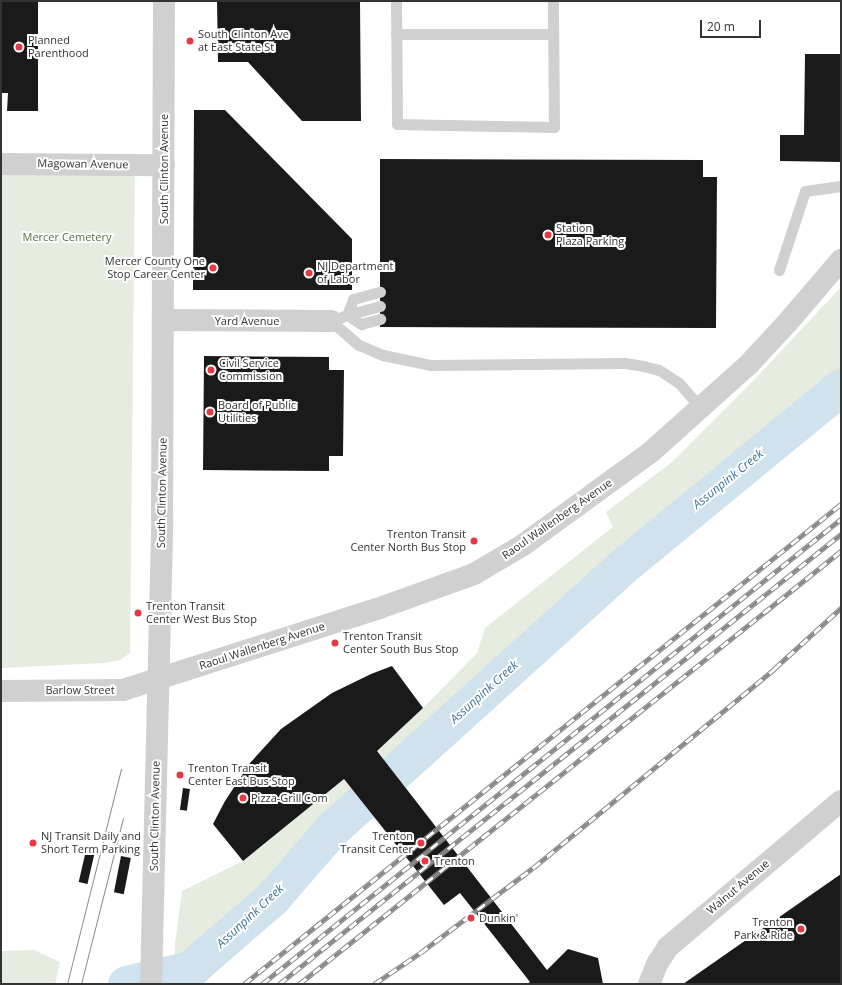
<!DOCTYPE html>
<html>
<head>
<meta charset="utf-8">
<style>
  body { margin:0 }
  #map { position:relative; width:842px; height:985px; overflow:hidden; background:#fff; font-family:"Open Sans",sans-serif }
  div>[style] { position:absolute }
  .green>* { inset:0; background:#e6ecdf }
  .river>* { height:37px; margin:-18.5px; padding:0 18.5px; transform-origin:18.5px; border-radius:18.5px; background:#cfe2ee }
  .building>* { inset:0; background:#1a1a1a; transform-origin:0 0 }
  .service>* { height:11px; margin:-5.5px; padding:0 5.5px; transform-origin:5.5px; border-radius:5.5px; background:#d0d0d0 }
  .minor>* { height:22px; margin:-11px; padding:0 11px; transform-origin:11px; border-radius:11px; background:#d0d0d0 }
  .tertiary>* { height:22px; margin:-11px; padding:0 11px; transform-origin:11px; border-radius:11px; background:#d0d0d0 }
  .tram>* { height:1px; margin:-0.5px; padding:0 0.5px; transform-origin:0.5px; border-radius:0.5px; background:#888 }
  .rail>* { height:4.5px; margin-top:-2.25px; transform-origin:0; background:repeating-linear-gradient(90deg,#fff 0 9px,#888 0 18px); box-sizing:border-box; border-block:1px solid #888 }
  .dots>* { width:11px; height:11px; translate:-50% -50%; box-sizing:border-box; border:2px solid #fff; border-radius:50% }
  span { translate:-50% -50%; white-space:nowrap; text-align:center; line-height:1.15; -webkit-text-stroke:4px #fff; paint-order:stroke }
  .poi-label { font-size:11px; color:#333 }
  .left { translate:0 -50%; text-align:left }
  .right { translate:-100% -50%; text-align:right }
  .street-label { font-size:11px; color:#333 }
  .park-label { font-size:11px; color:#56703f }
  .water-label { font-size:12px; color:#3f7597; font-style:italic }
  .frame { position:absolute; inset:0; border:2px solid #333; pointer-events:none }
  .scale { position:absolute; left:700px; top:20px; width:61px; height:18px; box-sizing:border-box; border:2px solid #333; border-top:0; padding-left:5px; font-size:12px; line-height:14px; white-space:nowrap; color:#333; -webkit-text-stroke:3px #fff; paint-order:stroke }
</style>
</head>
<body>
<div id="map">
  <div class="green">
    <div style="clip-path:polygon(1px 164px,135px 165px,130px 653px,120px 660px,104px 663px,1px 668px)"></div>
    <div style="clip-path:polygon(841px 287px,841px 405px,605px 594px,404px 785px,377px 751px,423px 708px,477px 653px,485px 628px,613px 527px,606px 512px,672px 462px,756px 378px)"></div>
    <div style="clip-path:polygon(344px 779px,372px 814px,243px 946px,203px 984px,174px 984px,175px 944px,182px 891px,243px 861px)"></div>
    <div style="clip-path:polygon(34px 950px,60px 962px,55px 984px,1px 984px,1px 951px)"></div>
  </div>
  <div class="river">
    <div style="left:126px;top:984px;width:66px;rotate:-13.2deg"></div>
    <div style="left:190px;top:969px;width:110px;rotate:-40.9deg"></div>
    <div style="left:273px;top:897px;width:90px;rotate:-49.1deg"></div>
    <div style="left:332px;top:829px;width:400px;rotate:-42.1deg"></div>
    <div style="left:629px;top:561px;width:274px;rotate:-39.4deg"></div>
  </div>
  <div class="building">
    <div style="clip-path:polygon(1px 1px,38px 1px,38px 111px,7px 111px,8px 93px,1px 93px)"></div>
    <div style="clip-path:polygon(217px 1px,360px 1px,361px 121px,302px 121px,248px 62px,218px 62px)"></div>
    <div style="clip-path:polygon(805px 54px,841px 54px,841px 162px,780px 161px,780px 135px,804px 135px)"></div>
    <div style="clip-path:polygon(194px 110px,225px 110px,352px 239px,352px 290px,193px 290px)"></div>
    <div style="clip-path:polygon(380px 159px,703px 160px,703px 177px,717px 177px,716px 328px,380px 327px)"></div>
    <div style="clip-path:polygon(204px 356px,329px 357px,329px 370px,344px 370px,343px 456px,329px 456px,329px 471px,203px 470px)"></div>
    <div style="clip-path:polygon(392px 666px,423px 708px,377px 751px,547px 970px,568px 949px,598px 958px,603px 984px,527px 984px,530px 982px,460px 893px,444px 905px,344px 779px,243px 861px,213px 824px,225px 801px,250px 763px,281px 729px,332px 693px,371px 674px)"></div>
    <div style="left:183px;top:788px;width:7px;height:22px;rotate:8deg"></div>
    <div style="left:87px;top:846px;width:9px;height:37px;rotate:13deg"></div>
    <div style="left:121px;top:856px;width:10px;height:37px;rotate:11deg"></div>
    <div style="clip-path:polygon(841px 874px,841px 984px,683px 984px)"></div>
  </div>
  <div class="service">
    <div style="left:396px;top:1px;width:123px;rotate:89.5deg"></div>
    <div style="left:397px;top:124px;width:157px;rotate:1.1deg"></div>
    <div style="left:554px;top:127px;width:126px;rotate:-90.5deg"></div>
    <div style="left:396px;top:34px;width:157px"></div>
    <div style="left:779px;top:270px;width:83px;rotate:-71.8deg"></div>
    <div style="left:805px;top:191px;width:36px;rotate:-8deg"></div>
    <div style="left:380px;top:306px;width:34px;rotate:165deg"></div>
    <div style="left:347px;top:315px;width:17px;rotate:159deg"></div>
    <div style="left:331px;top:321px;width:37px;rotate:41deg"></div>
    <div style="left:359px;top:345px;width:26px;rotate:23deg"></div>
    <div style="left:383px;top:355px;width:49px;rotate:11.8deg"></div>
    <div style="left:431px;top:365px;width:194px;rotate:-0.6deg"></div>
    <div style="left:625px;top:363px;width:18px;rotate:9deg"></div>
    <div style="left:643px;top:366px;width:16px;rotate:14deg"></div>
    <div style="left:659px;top:370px;width:24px;rotate:33deg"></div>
    <div style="left:679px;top:383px;width:33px;rotate:49deg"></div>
    <div style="left:347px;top:315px;width:17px;rotate:-69deg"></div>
    <div style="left:353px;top:299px;width:28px;rotate:-15deg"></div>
    <div style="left:347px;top:315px;width:17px;rotate:33deg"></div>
    <div style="left:361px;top:324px;width:20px;rotate:-15deg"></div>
  </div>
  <div class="minor">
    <div style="left:1px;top:164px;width:163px;rotate:0.4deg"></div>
    <div style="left:163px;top:320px;width:168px;rotate:0.3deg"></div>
    <div style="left:649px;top:984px;width:22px;rotate:-68deg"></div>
    <div style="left:657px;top:964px;width:20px;rotate:-57deg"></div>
    <div style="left:668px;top:947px;width:226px;rotate:-40.2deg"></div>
  </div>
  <div class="tertiary">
    <div style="left:1px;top:691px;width:122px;rotate:-0.5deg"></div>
    <div style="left:123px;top:690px;width:267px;rotate:-17.7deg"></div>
    <div style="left:377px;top:609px;width:103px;rotate:-19.8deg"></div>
    <div style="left:474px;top:574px;width:57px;rotate:-30.6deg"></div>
    <div style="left:523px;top:545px;width:158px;rotate:-36deg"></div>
    <div style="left:651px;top:452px;width:132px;rotate:-41.9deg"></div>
    <div style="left:749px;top:364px;width:57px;rotate:-47.1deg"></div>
    <div style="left:788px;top:322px;width:82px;rotate:-49.5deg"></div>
    <div style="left:151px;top:984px;width:465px;rotate:-88.6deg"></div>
    <div style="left:162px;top:519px;width:518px;rotate:-89.78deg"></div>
  </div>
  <div class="tram">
    <div style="left:67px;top:984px;width:222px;rotate:-75.9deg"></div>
    <div style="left:81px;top:984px;width:171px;rotate:-75.8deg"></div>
  </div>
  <div class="rail">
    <div style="left:244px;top:984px;width:766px;rotate:-38.8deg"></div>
    <div style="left:262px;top:984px;width:743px;rotate:-38.77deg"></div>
    <div style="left:279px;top:984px;width:720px;rotate:-38.68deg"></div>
    <div style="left:299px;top:984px;width:694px;rotate:-38.62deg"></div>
    <div style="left:374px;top:984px;width:55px;rotate:-34deg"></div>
    <div style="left:420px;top:953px;width:141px;rotate:-37deg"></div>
    <div style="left:533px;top:868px;width:313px;rotate:-39.5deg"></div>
    <div style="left:774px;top:669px;width:91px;rotate:-42.3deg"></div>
  </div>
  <div class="dots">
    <div style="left:190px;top:41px;background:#e63946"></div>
    <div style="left:19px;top:47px;background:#e63946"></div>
    <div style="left:548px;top:235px;background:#e63946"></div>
    <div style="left:213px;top:268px;background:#e63946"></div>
    <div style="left:309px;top:273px;background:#e63946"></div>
    <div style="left:211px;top:370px;background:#e63946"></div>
    <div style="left:210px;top:412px;background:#e63946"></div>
    <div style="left:474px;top:541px;background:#e63946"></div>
    <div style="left:138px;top:613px;background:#e63946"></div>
    <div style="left:335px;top:643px;background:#e63946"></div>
    <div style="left:180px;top:775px;background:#e63946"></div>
    <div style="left:243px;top:798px;background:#e63946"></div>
    <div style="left:33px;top:843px;background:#e63946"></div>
    <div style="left:421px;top:843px;background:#e63946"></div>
    <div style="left:425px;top:861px;background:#e63946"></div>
    <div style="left:471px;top:918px;background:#e63946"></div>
    <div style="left:801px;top:929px;background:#e63946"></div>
  </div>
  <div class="poi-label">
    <span class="left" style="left:198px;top:41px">South Clinton Ave<br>at East State St</span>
    <span class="left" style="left:28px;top:47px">Planned<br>Parenthood</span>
    <span class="left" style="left:556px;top:235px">Station<br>Plaza Parking</span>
    <span class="right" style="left:205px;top:268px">Mercer County One<br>Stop Career Center</span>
    <span class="left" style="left:317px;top:273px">NJ Department<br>of Labor</span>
    <span class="left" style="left:219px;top:370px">Civil Service<br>Commission</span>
    <span class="left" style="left:218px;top:412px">Board of Public<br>Utilities</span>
    <span class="right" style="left:466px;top:541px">Trenton Transit<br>Center North Bus Stop</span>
    <span class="left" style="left:146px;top:613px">Trenton Transit<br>Center West Bus Stop</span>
    <span class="left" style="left:343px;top:643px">Trenton Transit<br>Center South Bus Stop</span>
    <span class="left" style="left:188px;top:775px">Trenton Transit<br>Center East Bus Stop</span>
    <span class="left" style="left:251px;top:798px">Pizza-Grill Com</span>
    <span class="left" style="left:41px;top:843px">NJ Transit Daily and<br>Short Term Parking</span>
    <span class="right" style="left:413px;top:843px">Trenton<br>Transit Center</span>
    <span class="left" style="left:434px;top:861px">Trenton</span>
    <span class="left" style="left:479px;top:918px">Dunkin'</span>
    <span class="right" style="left:793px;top:929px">Trenton<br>Park &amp; Ride</span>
  </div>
  <div class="street-label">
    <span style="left:83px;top:164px;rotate:1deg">Magowan Avenue</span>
    <span style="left:164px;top:169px;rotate:-90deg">South Clinton Avenue</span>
    <span style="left:247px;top:321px">Yard Avenue</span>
    <span style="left:162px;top:493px;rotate:-89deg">South Clinton Avenue</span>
    <span style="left:557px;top:519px;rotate:-35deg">Raoul Wallenberg Avenue</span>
    <span style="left:262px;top:646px;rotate:-18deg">Raoul Wallenberg Avenue</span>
    <span style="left:80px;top:690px">Barlow Street</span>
    <span style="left:155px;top:816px;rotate:-89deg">South Clinton Avenue</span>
    <span style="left:738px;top:887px;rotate:-40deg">Walnut Avenue</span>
  </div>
  <div class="park-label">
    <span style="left:67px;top:237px">Mercer Cemetery</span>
  </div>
  <div class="water-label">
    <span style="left:728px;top:479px;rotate:-39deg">Assunpink Creek</span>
    <span style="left:484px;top:692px;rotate:-42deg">Assunpink Creek</span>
    <span style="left:250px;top:916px;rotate:-43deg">Assunpink Creek</span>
  </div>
  <div class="frame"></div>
  <div class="scale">20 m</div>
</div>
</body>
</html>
